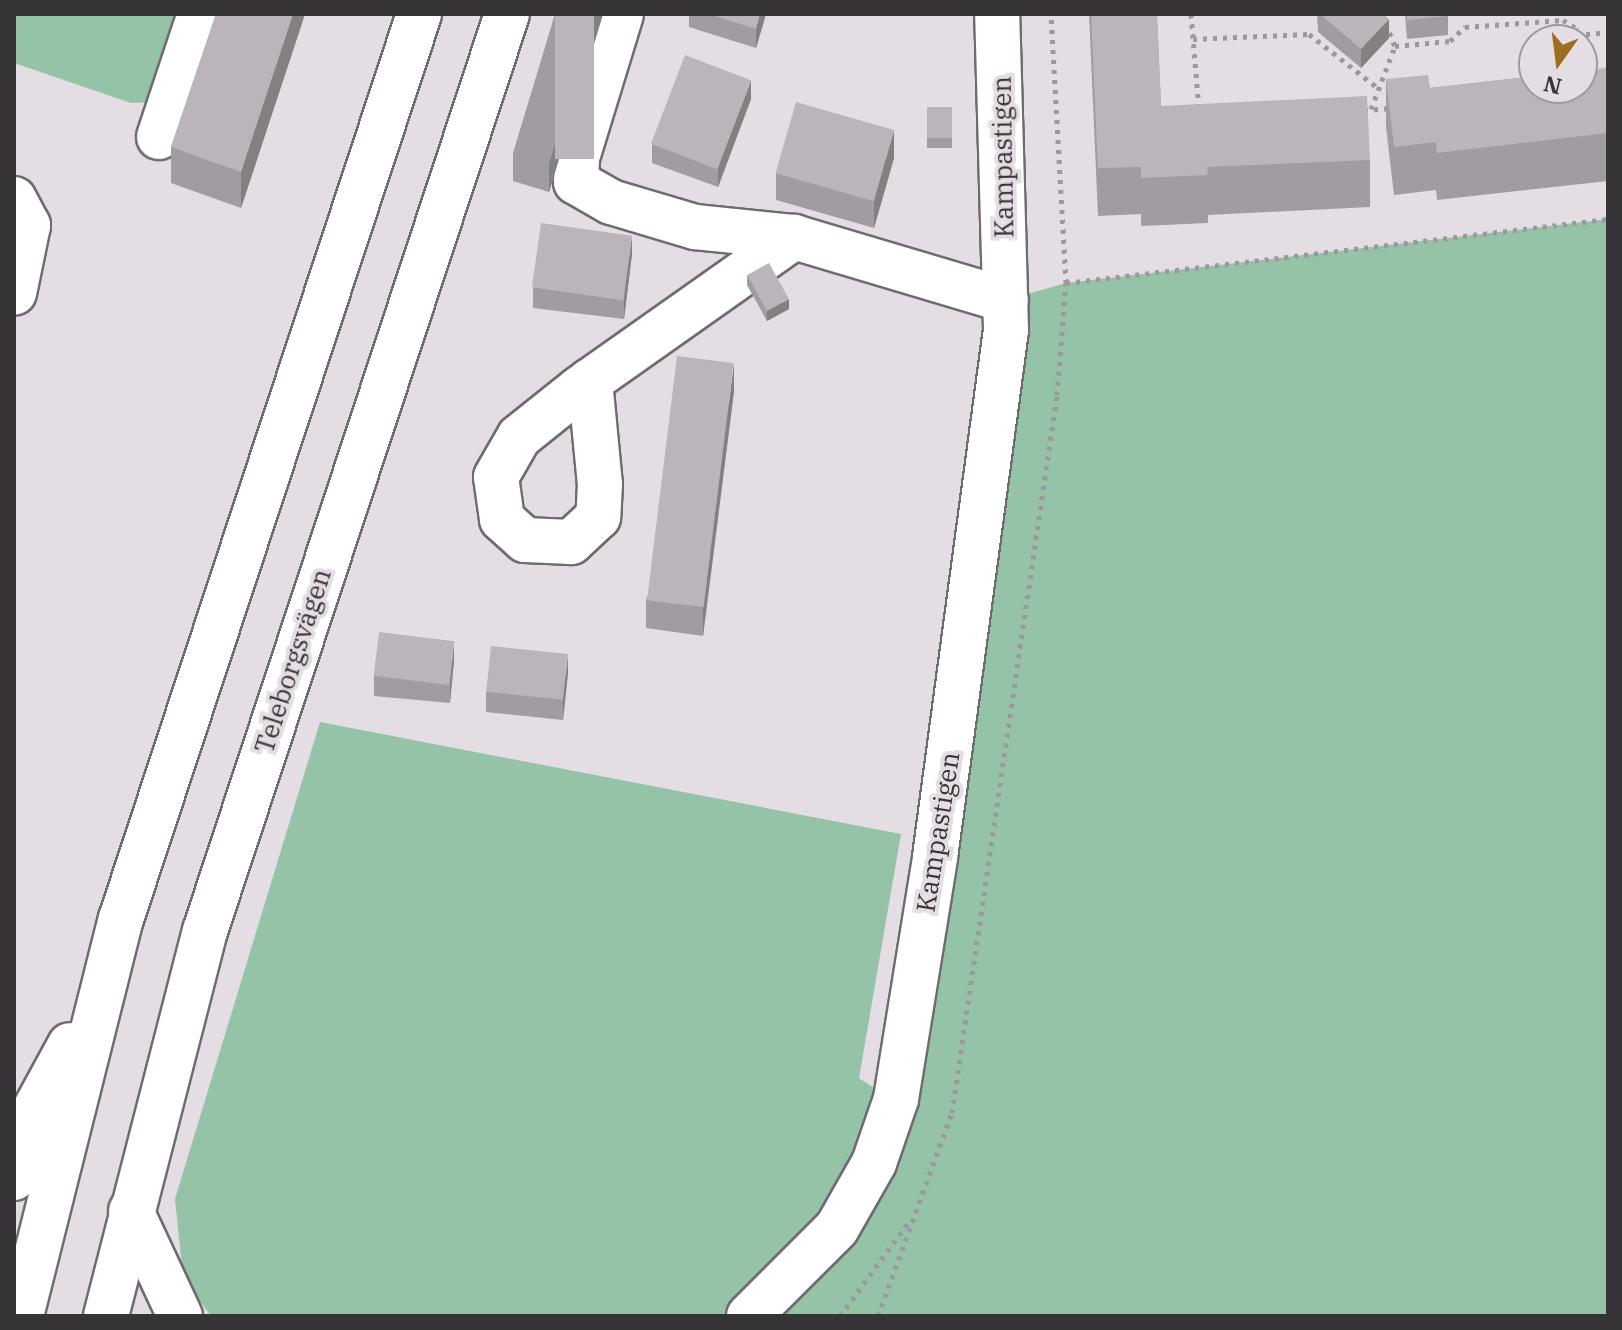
<!DOCTYPE html>
<html>
<head>
<meta charset="utf-8">
<style>
  body { margin:0 }
  #map { position:relative; width:1622px; height:1330px; overflow:hidden; background:#e4dee4; font-family:"IBM Plex Serif",serif }
  div>[style] { position:absolute }
  .green>* { inset:0; background:#94c3a8 }
  .path>* { height:5px; margin-top:-2.5px; transform-origin:0; background:repeating-linear-gradient(90deg,#9d989d 0 4px,transparent 0 10px) }
  .roads { filter:drop-shadow(2px 0 #706b70) drop-shadow(-2px 0 #706b70) drop-shadow(0 2px #706b70) drop-shadow(0 -2px #706b70) }
  .minor>* { height:44px; margin:-22px; padding:0 22px; transform-origin:22px; border-radius:22px; background:#fff }
  .major>* { height:44px; margin:-22px; padding:0 22px; transform-origin:22px; border-radius:22px; background:#fff }
  .wall>* { inset:0; background:#a19ca1; transform-origin:0 0 }
  .shaded-wall>* { inset:0; background:#837f83 }
  .building>* { inset:0; background:#bbb5bb; transform-origin:0 0 }
  span { translate:-50% -50%; white-space:nowrap; text-align:center; line-height:1.15; -webkit-text-stroke:8px #e4dee4; paint-order:stroke }
  .street-label { font-size:26px; color:#373437 }
  .frame { position:absolute; inset:0; border:16px solid #373437; pointer-events:none }
  .north { position:absolute; left:1518px; top:24px; width:80px; height:80px; box-sizing:border-box; background:#e4dee4; border:2px solid #9f9a9f; border-radius:50%; rotate:194deg; font-size:22px; font-weight:700; line-height:32px; text-align:center; color:#373437 }
  .north::after { content:''; display:block; margin:auto; width:28px; height:36px; background:#9d6e20; clip-path:polygon(50% 0,100% 100%,50% 72%,0 100%) }
</style>
</head>
<body>
<div id="map">
  <div class="green">
    <div style="clip-path:polygon(14px 14px,168px 14px,182px 19px,155px 102px,131px 103px,14px 63px)"></div>
    <div style="clip-path:polygon(1608px 219px,1608px 1316px,749px 1316px,874px 1163px,1006px 300px,1066px 283px)"></div>
    <div style="clip-path:polygon(320px 722px,901px 834px,859px 1078px,880px 1092px,820px 1223px,770px 1287px,723px 1316px,211px 1316px,183px 1277px,175px 1199px)"></div>
  </div>
  <div class="path">
    <div style="left:1191px;top:14px;width:95px;rotate:85.2deg"></div>
    <div style="left:1382px;top:14px;width:35px;rotate:68deg"></div>
    <div style="left:1395px;top:46px;width:55px;rotate:-5.2deg"></div>
    <div style="left:1450px;top:41px;width:21px;rotate:-43deg"></div>
    <div style="left:1465px;top:27px;width:98px;rotate:-4.1deg"></div>
    <div style="left:1563px;top:20px;width:15px;rotate:32deg"></div>
    <div style="left:1576px;top:28px;width:12px;rotate:85deg"></div>
    <div style="left:1576px;top:35px;width:32px;rotate:-5deg"></div>
    <div style="left:1193px;top:39px;width:116px;rotate:-2.5deg"></div>
    <div style="left:1309px;top:34px;width:88px;rotate:38deg"></div>
    <div style="left:1371px;top:109px;width:67px;rotate:-69.1deg"></div>
    <div style="left:1364px;top:110px;width:26px;rotate:-4deg"></div>
    <div style="left:1066px;top:283px;width:546px;rotate:-6.73deg"></div>
    <div style="left:840px;top:1316px;width:119px;rotate:-53.9deg"></div>
    <div style="left:878px;top:1316px;width:216px;rotate:-70deg"></div>
    <div style="left:952px;top:1113px;width:726px;rotate:-81.68deg"></div>
    <div style="left:1057px;top:395px;width:112px;rotate:-85.4deg"></div>
    <div style="left:1066px;top:283px;width:269px;rotate:-93.2deg"></div>
  </div>
  <div class="roads">
    <div class="minor">
      <div style="left:621px;top:14px;width:151px;rotate:107deg"></div>
      <div style="left:577px;top:158px;width:24px;rotate:92deg"></div>
      <div style="left:576px;top:182px;width:40px;rotate:29.7deg"></div>
      <div style="left:611px;top:202px;width:88px;rotate:16.6deg"></div>
      <div style="left:695px;top:227px;width:100px;rotate:5.8deg"></div>
      <div style="left:794px;top:237px;width:221px;rotate:16.6deg"></div>
      <div style="left:159px;top:137px;width:130px;rotate:-71.6deg"></div>
      <div style="left:14px;top:199px;width:30px;rotate:62deg"></div>
      <div style="left:28px;top:225px;width:69px;rotate:101.6deg"></div>
      <div style="left:590px;top:381px;width:103px;rotate:84.5deg"></div>
      <div style="left:600px;top:484px;width:33px;rotate:93deg"></div>
      <div style="left:598px;top:517px;width:37px;rotate:137deg"></div>
      <div style="left:571px;top:542px;width:46px;rotate:-177.5deg"></div>
      <div style="left:525px;top:540px;width:31px;rotate:-138deg"></div>
      <div style="left:502px;top:519px;width:42px;rotate:-98.1deg"></div>
      <div style="left:496px;top:477px;width:46px;rotate:-60.1deg"></div>
      <div style="left:519px;top:437px;width:77px;rotate:-38.7deg"></div>
      <div style="left:579px;top:389px;width:14px;rotate:-36deg"></div>
      <div style="left:590px;top:381px;width:250px;rotate:-35.2deg"></div>
      <div style="left:749px;top:1316px;width:124px;rotate:-45deg"></div>
      <div style="left:837px;top:1228px;width:75px;rotate:-60.4deg"></div>
      <div style="left:874px;top:1163px;width:68px;rotate:-71deg"></div>
      <div style="left:896px;top:1099px;width:245px;rotate:-80.8deg"></div>
      <div style="left:935px;top:857px;width:532px;rotate:-82.33deg"></div>
      <div style="left:1006px;top:330px;width:316px;rotate:-91.6deg"></div>
    </div>
    <div class="major">
      <div style="left:14px;top:1178px;width:70px;rotate:-73.4deg"></div>
      <div style="left:34px;top:1111px;width:75px;rotate:-61.4deg"></div>
      <div style="left:131px;top:1211px;width:116px;rotate:65deg"></div>
      <div style="left:21px;top:1316px;width:409px;rotate:-75.9deg"></div>
      <div style="left:121px;top:919px;width:953px;rotate:-71.77deg"></div>
      <div style="left:106px;top:1316px;width:398px;rotate:-75.6deg"></div>
      <div style="left:205px;top:931px;width:965px;rotate:-71.77deg"></div>
    </div>
  </div>
  <div class="wall">
    <div style="clip-path:polygon(216px 14px,305px 14px,241px 208px,171px 183px,171px 147px)"></div>
    <div style="clip-path:polygon(555px 14px,603px 14px,549px 192px,513px 181px,513px 153px)"></div>
    <div style="clip-path:polygon(689px 14px,766px 14px,756px 48px,689px 27px)"></div>
    <div style="clip-path:polygon(1089px 14px,1157px 14px,1161px 106px,1370px 160px,1370px 207px,1208px 215px,1208px 223px,1141px 226px,1141px 214px,1098px 216px)"></div>
    <div style="clip-path:polygon(1317px 14px,1383px 14px,1389px 38px,1361px 68px,1318px 32px)"></div>
    <div style="clip-path:polygon(1405px 14px,1448px 14px,1448px 35px,1407px 39px)"></div>
    <div style="clip-path:polygon(1608px 68px,1608px 181px,1437px 200px,1436px 190px,1394px 195px,1386px 127px,1386px 79px,1430px 88px)"></div>
    <div style="clip-path:polygon(751px 99px,718px 187px,652px 163px,652px 144px)"></div>
    <div style="left:927px;top:107px;width:25px;height:41px"></div>
    <div style="clip-path:polygon(894px 158px,874px 228px,776px 200px,776px 173px)"></div>
    <div style="clip-path:polygon(632px 254px,624px 319px,533px 308px,533px 288px)"></div>
    <div style="clip-path:polygon(747px 275px,789px 309px,767px 321px,747px 285px)"></div>
    <div style="clip-path:polygon(734px 391px,703px 636px,646px 628px,646px 600px)"></div>
    <div style="clip-path:polygon(454px 660px,450px 703px,374px 696px,374px 676px)"></div>
    <div style="clip-path:polygon(568px 673px,563px 720px,486px 712px,486px 692px)"></div>
  </div>
  <div class="shaded-wall">
    <div style="clip-path:polygon(293px 14px,305px 14px,241px 208px,241px 172px)"></div>
    <div style="clip-path:polygon(594px 14px,603px 14px,549px 192px,549px 164px)"></div>
    <div style="clip-path:polygon(760px 14px,766px 14px,756px 48px,756px 29px)"></div>
    <div style="clip-path:polygon(1389px 19px,1389px 38px,1361px 68px,1361px 49px)"></div>
    <div style="clip-path:polygon(751px 80px,751px 99px,718px 187px,718px 168px)"></div>
    <div style="clip-path:polygon(894px 130px,894px 158px,874px 228px,874px 201px)"></div>
    <div style="clip-path:polygon(632px 235px,632px 254px,624px 319px,624px 300px)"></div>
    <div style="clip-path:polygon(789px 299px,789px 309px,767px 321px,767px 311px)"></div>
    <div style="clip-path:polygon(734px 363px,734px 391px,703px 636px,703px 608px)"></div>
    <div style="clip-path:polygon(454px 641px,454px 660px,450px 703px,450px 684px)"></div>
    <div style="clip-path:polygon(568px 654px,568px 673px,563px 720px,563px 701px)"></div>
  </div>
  <div class="building">
    <div style="clip-path:polygon(216px 14px,293px 14px,241px 172px,171px 147px)"></div>
    <div style="left:555px;top:14px;width:39px;height:145px"></div>
    <div style="clip-path:polygon(709px 14px,760px 14px,756px 29px)"></div>
    <div style="clip-path:polygon(1091px 14px,1157px 14px,1161px 106px,1367px 96px,1370px 160px,1207px 167px,1208px 175px,1141px 178px,1141px 167px,1098px 168px)"></div>
    <div style="clip-path:polygon(1320px 14px,1383px 14px,1389px 19px,1361px 49px)"></div>
    <div style="clip-path:polygon(1407px 14px,1448px 14px,1448px 16px,1407px 20px)"></div>
    <div style="left:685px;top:55px;width:71px;height:95px;rotate:21deg"></div>
    <div style="clip-path:polygon(1608px 68px,1608px 133px,1437px 153px,1436px 142px,1394px 147px,1386px 79px,1428px 75px,1430px 88px,1534px 76px,1534px 88px,1582px 88px,1582px 71px)"></div>
    <div style="left:796px;top:102px;width:102px;height:74px;rotate:16deg"></div>
    <div style="left:927px;top:107px;width:25px;height:31px"></div>
    <div style="left:541px;top:223px;width:92px;height:65px;rotate:8deg"></div>
    <div style="left:769px;top:263px;width:41px;height:25px;rotate:61deg"></div>
    <div style="left:677px;top:356px;width:57px;height:246px;rotate:7deg"></div>
    <div style="left:379px;top:632px;width:76px;height:44px;rotate:7deg"></div>
    <div style="left:491px;top:646px;width:77px;height:46px;rotate:6deg"></div>
  </div>
  <div class="street-label">
    <span style="left:1003px;top:157px;rotate:-91deg">Kampastigen</span>
    <span style="left:293px;top:661px;rotate:-72deg">Teleborgsvägen</span>
    <span style="left:938px;top:832px;rotate:-81deg">Kampastigen</span>
  </div>
  <div class="frame"></div>
  <div class="north">N</div>
</div>
</body>
</html>
